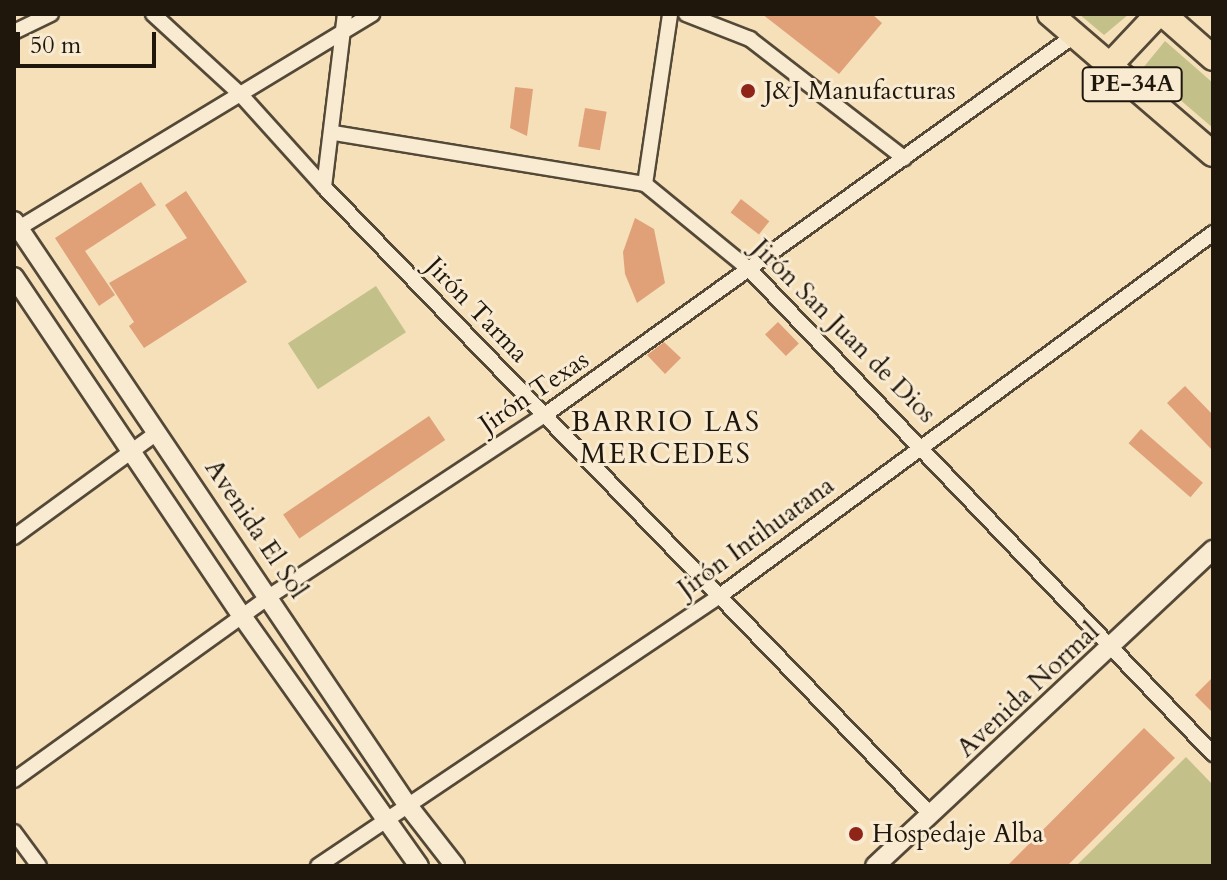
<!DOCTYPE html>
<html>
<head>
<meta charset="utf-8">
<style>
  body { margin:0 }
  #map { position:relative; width:1227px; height:880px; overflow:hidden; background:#f5e0b9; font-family:Cardo,serif }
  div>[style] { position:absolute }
  .green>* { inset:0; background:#c3c08a; transform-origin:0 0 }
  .building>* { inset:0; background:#e0a178; transform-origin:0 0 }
  .roads { filter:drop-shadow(2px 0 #544837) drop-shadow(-2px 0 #544837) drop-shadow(0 2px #544837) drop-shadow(0 -2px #544837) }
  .minor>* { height:14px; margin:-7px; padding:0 7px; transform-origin:7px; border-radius:7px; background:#f8ebd2 }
  .tertiary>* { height:18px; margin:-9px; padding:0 9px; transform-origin:9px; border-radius:9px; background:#f8ebd2 }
  .trunk>* { height:24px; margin:-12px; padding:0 12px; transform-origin:12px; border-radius:12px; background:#f5e0b9 }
  .dots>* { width:22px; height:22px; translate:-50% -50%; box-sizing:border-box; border:4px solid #f8ebd2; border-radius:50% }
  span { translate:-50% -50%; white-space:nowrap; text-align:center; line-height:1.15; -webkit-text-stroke:6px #f8ebd2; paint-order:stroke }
  .shield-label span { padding:2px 6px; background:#f8ebd2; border:2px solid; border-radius:6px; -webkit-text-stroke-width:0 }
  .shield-label { font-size:24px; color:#1f160c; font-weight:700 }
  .poi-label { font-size:26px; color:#1f160c }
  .left { translate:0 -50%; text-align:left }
  .street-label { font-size:26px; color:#1f160c }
  .neighbourhood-label { font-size:28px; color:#1f160c; letter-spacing:2px }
  .frame { position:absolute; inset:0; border:16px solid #1f160c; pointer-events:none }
  .scale { position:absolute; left:16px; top:32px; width:140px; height:36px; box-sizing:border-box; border:4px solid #1f160c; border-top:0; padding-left:10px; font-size:24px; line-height:28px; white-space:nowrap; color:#1f160c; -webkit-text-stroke:6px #f8ebd2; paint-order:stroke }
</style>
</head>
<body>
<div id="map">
  <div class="green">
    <div style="clip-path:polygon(1079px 14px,1129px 14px,1104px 35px)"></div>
    <div style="clip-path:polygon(1165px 41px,1213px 83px,1213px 128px,1143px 68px)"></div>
    <div style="left:376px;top:286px;width:55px;height:105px;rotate:57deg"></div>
    <div style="clip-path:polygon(1186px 757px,1213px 785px,1213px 866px,1076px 866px)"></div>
  </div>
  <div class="building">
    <div style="clip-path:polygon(762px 14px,872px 14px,882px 23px,839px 74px)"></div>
    <div style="clip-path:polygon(515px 87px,533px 89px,527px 136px,510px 128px)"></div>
    <div style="left:585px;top:108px;width:22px;height:39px;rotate:10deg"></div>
    <div style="clip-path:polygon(141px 182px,156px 205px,85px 251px,115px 295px,99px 306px,55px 238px)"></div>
    <div style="clip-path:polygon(186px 191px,247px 282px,144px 348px,129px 326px,134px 322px,109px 283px,187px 238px,165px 205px)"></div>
    <div style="left:741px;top:199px;width:36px;height:17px;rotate:38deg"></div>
    <div style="clip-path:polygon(635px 218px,654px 229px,665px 283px,637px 303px,625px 274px,623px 252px)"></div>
    <div style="left:778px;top:322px;width:30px;height:18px;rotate:46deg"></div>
    <div style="clip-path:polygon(664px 342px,681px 358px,665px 374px,647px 355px)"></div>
    <div style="clip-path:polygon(1185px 386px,1213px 415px,1213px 451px,1167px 403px)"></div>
    <div style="left:429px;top:416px;width:29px;height:176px;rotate:56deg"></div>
    <div style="left:1141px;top:429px;width:82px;height:19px;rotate:41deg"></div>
    <div style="clip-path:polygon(1213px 677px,1213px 713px,1195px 695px)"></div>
    <div style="clip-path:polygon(1144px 728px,1175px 758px,1067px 866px,1007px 866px)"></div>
  </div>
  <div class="roads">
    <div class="minor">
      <div style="left:153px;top:14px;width:120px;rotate:42.6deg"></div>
      <div style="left:241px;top:95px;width:124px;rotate:47.9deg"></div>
      <div style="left:324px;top:187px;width:872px;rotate:45.98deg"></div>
      <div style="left:686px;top:14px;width:69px;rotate:21.3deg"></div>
      <div style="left:750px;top:39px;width:195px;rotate:37.7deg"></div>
      <div style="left:14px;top:32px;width:41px;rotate:-25.9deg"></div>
      <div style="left:334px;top:133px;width:315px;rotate:9.3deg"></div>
      <div style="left:645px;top:184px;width:136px;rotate:39.3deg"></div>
      <div style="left:750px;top:270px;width:670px;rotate:46.27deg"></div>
      <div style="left:645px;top:184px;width:172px;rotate:-81.6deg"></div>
      <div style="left:324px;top:187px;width:174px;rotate:-83.1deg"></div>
      <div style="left:14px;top:231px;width:419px;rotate:-31.2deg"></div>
      <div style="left:14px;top:537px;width:178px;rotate:-36.1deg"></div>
      <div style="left:14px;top:780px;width:315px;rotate:-35.7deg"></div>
      <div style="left:270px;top:596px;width:331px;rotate:-33.4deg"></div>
      <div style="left:546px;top:414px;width:651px;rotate:-35.62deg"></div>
      <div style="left:14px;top:832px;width:42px;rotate:53.7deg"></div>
      <div style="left:318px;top:866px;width:486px;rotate:-33.9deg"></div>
      <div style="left:721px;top:595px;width:611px;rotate:-36.34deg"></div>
    </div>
    <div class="tertiary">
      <div style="left:14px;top:221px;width:702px;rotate:56.04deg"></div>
      <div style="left:406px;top:803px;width:80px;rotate:52.1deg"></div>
      <div style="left:14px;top:277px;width:409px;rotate:56.1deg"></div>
      <div style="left:242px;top:616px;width:306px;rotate:54.7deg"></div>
      <div style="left:875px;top:866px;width:463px;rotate:-43.1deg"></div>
    </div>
    <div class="trunk">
      <div style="left:1050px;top:14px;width:215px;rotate:40.7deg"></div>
      <div style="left:1163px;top:14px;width:67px;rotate:41.3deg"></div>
      <div style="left:1110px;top:65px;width:70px;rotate:-46.7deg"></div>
    </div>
  </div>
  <div class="dots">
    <div style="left:748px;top:91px;background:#8f2418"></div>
    <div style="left:856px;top:834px;background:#8f2418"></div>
  </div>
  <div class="shield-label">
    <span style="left:1132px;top:84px">PE-34A</span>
  </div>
  <div class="poi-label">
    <span class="left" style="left:764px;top:91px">J&amp;J Manufacturas</span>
    <span class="left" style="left:872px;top:834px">Hospedaje Alba</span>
  </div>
  <div class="street-label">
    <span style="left:477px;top:310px;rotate:46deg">Jirón Tarma</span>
    <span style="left:844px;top:331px;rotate:45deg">Jirón San Juan de Dios</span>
    <span style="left:534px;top:392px;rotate:-34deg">Jirón Texas</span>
    <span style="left:256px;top:529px;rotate:56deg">Avenida El Sol</span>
    <span style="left:756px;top:537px;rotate:-36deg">Jirón Intihuatana</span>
    <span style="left:1028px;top:690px;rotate:-43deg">Avenida Normal</span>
  </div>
  <div class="neighbourhood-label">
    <span style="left:666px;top:438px">BARRIO LAS<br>MERCEDES</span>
  </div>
  <div class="frame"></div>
  <div class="scale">50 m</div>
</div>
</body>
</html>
